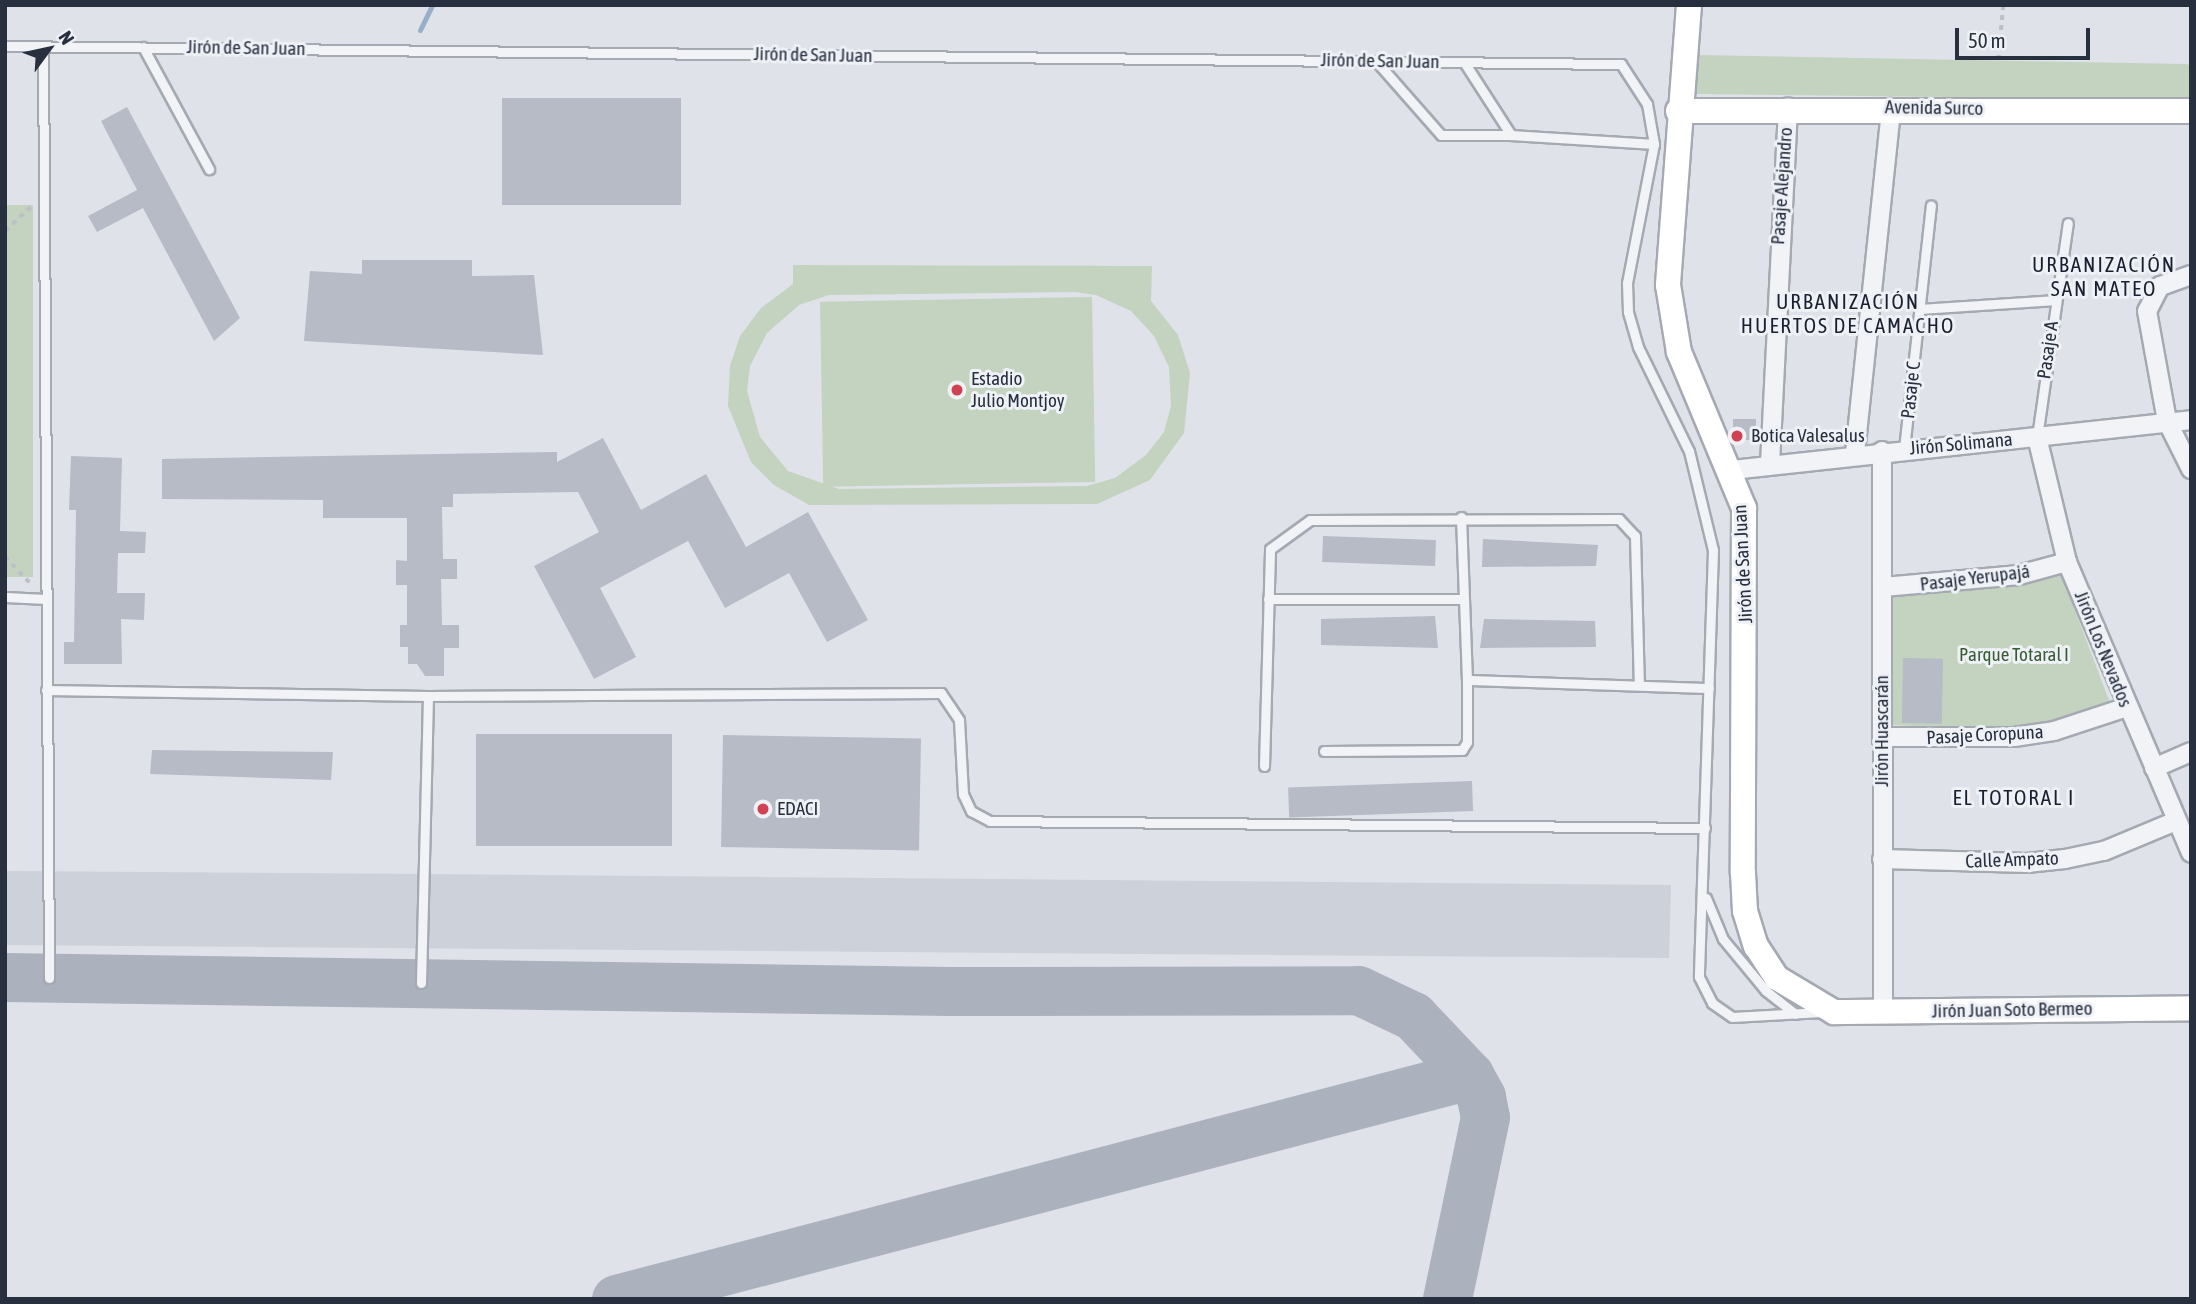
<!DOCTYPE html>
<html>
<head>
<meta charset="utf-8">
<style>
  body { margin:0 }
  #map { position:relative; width:2196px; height:1304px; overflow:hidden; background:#dfe2e8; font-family:"Asap Condensed",sans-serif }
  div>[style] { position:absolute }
  .built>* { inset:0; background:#cdd1da }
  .green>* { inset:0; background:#c4d2c0; transform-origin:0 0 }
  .stream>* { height:5px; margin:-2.5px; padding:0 2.5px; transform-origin:2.5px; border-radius:2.5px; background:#99aec9 }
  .taxiway>* { height:49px; margin:-24.5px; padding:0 24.5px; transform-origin:24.5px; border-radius:24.5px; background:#acb2bd }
  .building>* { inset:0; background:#b6bbc5; transform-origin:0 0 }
  .path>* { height:3.5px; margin-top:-1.75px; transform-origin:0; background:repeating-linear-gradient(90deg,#bdc0c6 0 5px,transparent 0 10px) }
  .roads { filter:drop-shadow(2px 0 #a4a9b2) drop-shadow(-2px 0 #a4a9b2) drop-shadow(0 2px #a4a9b2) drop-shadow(0 -2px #a4a9b2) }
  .lane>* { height:9px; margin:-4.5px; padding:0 4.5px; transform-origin:4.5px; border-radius:4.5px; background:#f1f3f6 }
  .street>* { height:18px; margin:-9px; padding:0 9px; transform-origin:9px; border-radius:9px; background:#f1f3f6 }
  .secondary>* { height:24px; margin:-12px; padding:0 12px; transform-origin:12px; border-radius:12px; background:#fff }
  .dots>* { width:19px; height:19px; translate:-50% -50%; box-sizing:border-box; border:4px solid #eef1f6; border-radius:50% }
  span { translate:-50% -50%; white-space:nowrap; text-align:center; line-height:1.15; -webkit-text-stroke:6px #eef1f6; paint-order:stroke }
  .street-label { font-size:19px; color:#282f3f }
  .poi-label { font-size:19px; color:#282f3f }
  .left { translate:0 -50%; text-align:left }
  .park-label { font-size:19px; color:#3b5b35 }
  .neighbourhood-label { font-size:21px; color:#1a2030; letter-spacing:2px }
  .frame { position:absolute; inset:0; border:7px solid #282f3f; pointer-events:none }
  .north { position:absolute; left:14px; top:14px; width:70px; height:70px; -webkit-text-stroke:5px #eef1f6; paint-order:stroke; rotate:57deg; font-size:19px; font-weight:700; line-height:28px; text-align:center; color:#282f3f }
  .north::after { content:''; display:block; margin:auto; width:24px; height:32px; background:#282f3f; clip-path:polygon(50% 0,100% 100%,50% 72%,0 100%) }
  .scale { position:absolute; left:1955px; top:28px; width:135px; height:32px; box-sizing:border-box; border:4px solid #282f3f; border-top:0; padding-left:9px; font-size:21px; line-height:24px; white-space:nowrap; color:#282f3f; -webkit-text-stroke:5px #eef1f6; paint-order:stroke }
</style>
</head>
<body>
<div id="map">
  <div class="built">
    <div style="clip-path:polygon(5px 871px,422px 874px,1671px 885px,1669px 958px,5px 945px)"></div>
  </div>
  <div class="green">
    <div style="clip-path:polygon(1698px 55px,2185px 64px,2191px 65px,2191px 100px,1698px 94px,1693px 92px)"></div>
    <div style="left:5px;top:205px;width:28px;height:372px"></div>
    <div style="clip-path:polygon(evenodd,793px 265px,1152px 266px,1151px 301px,1178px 335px,1190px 373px,1184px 433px,1150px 480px,1097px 504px,809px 505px,774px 485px,751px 462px,728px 406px,730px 366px,740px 336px,761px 308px,793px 284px,793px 265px,1075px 292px,1096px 295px,1131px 311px,1154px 336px,1169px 367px,1171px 406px,1164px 432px,1146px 455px,1115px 478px,1087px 486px,839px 489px,788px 471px,760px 437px,747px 391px,750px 366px,767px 333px,799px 305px,829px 295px,1075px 292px)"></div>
    <div style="left:1092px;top:297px;width:185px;height:272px;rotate:89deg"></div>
    <div style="clip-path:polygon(2061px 573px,2110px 703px,2050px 722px,1982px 729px,1893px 725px,1892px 595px,1991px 588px)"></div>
  </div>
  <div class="stream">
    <div style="left:420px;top:30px;width:28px;rotate:-64deg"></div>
  </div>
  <div class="taxiway">
    <div style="left:5px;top:977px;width:943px;rotate:0.85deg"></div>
    <div style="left:948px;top:991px;width:410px;rotate:-0.1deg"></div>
    <div style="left:1358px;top:990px;width:61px;rotate:25.3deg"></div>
    <div style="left:1413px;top:1016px;width:81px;rotate:46.5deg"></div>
    <div style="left:1469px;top:1075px;width:25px;rotate:61deg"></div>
    <div style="left:1481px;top:1097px;width:20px;rotate:79deg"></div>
    <div style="left:1485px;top:1117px;width:186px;rotate:101.8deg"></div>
    <div style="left:616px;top:1299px;width:882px;rotate:-14.71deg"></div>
  </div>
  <div class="building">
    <div style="left:502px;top:98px;width:179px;height:107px"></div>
    <div style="clip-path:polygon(127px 107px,240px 318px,214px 341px,143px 208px,97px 232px,88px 216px,137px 190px,101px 121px)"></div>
    <div style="clip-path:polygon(362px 260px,472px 260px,472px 276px,534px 275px,543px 355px,304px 341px,310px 271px,362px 274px)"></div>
    <div style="left:1733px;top:419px;width:23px;height:21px"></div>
    <div style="clip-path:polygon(603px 438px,641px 510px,706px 474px,746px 547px,808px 512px,868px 620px,827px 642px,789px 573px,725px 608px,688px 541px,600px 588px,636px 657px,594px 679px,534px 566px,599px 532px,578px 492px,453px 494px,453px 507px,442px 507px,443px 559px,457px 559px,457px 579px,441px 579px,442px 625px,459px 625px,459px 648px,444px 648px,444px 676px,425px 676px,417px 664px,408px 664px,408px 647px,400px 647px,400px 625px,407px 625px,407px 585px,396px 585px,396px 560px,407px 561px,407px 518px,323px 518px,323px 500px,162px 499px,162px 459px,557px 452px,557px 462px)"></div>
    <div style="clip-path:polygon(71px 456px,122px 458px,120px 531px,146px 532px,145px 553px,118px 553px,117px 593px,145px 593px,144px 620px,121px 619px,122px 664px,64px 664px,64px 642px,74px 642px,76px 510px,69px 510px)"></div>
    <div style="left:1323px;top:536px;width:113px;height:26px;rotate:2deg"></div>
    <div style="clip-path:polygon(1483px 539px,1598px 545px,1596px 566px,1482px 567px)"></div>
    <div style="clip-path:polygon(1435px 616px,1438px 648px,1321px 645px,1321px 619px)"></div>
    <div style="clip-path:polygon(1484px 619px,1595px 621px,1596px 647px,1480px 648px)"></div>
    <div style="left:1903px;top:658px;width:40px;height:65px;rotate:1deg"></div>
    <div style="left:476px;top:734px;width:196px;height:112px"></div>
    <div style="left:723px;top:735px;width:198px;height:112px;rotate:1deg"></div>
    <div style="clip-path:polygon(152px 750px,333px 752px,331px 780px,150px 774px)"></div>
    <div style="left:1472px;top:781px;width:30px;height:184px;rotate:88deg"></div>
  </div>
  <div class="path">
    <div style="left:1998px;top:60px;width:55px;rotate:-84.8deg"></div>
    <div style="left:5px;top:231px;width:37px;rotate:-43deg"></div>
    <div style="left:5px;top:557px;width:40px;rotate:46deg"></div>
  </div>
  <div class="roads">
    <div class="lane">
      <div style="left:5px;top:46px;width:1616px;rotate:0.64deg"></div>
      <div style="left:1621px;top:64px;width:48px;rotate:57deg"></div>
      <div style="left:1647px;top:104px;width:41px;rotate:80.1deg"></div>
      <div style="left:1654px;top:144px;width:142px;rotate:101deg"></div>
      <div style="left:1627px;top:283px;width:29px;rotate:88deg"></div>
      <div style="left:1628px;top:312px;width:36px;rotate:74deg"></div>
      <div style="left:1638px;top:347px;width:116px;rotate:63.9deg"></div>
      <div style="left:1689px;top:451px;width:102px;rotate:76.4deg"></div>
      <div style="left:1713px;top:550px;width:427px;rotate:91.9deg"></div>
      <div style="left:1699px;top:977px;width:29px;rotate:63deg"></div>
      <div style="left:1712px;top:1003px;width:24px;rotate:35deg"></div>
      <div style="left:1732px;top:1017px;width:90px;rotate:-3.2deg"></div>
      <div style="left:43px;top:46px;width:932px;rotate:89.63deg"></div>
      <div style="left:143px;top:47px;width:139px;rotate:61.6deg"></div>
      <div style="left:1376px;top:61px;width:98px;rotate:48.7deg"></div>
      <div style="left:1441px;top:135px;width:70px"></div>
      <div style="left:1464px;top:62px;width:87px;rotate:57.2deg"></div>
      <div style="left:1511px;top:135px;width:143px;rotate:3.6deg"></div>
      <div style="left:1920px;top:309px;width:136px;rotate:-3.8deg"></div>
      <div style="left:2037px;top:437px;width:216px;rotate:-81.8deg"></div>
      <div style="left:1904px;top:449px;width:245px;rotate:-83.7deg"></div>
      <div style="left:1461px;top:517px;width:163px;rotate:87.9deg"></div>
      <div style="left:1467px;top:680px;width:242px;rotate:1.9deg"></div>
      <div style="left:5px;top:597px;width:41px;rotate:2.8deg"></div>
      <div style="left:1268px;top:599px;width:195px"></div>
      <div style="left:46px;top:690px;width:382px;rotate:0.9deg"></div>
      <div style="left:428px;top:696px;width:513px;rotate:-0.34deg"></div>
      <div style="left:941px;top:693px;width:32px;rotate:56deg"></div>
      <div style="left:959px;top:720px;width:74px;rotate:86.9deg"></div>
      <div style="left:963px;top:794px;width:19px;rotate:65deg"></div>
      <div style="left:971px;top:811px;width:21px;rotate:28deg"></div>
      <div style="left:990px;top:821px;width:715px;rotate:0.56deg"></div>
      <div style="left:1324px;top:751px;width:138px;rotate:-0.4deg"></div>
      <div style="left:1462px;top:750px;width:9px;rotate:-58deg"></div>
      <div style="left:1467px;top:742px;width:62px;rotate:-90deg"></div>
      <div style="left:1264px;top:766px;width:217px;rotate:-88.4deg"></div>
      <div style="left:1270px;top:549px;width:49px;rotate:-35.9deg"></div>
      <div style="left:1310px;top:520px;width:309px;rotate:-0.2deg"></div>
      <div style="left:1619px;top:519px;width:23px;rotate:47deg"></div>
      <div style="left:1635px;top:536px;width:149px;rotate:88.5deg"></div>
      <div style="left:1706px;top:898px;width:44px;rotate:67.5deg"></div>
      <div style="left:1723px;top:939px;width:67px;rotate:50.4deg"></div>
      <div style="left:1766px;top:991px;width:37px;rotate:38deg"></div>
      <div style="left:421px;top:983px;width:287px;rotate:-88.6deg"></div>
    </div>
    <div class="street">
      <div style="left:2191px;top:275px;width:33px;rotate:160deg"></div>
      <div style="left:2160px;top:286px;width:28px;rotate:117deg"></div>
      <div style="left:2147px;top:311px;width:112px;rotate:79.7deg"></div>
      <div style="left:2167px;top:421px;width:54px;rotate:63.4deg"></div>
      <div style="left:2037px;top:437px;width:129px;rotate:76.5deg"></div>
      <div style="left:2067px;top:562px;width:316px;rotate:66.9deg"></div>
      <div style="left:1882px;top:451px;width:560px;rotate:89.9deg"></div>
      <div style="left:1855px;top:453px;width:347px;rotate:-84deg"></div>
      <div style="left:1770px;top:464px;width:357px;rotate:-87.1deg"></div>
      <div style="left:1732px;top:470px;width:462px;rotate:-6.2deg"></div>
      <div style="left:1883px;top:587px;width:137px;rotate:-5deg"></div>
      <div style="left:2019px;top:575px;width:50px;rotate:-15.2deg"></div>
      <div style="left:1882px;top:737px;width:132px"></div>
      <div style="left:2014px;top:737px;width:40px;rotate:-8.5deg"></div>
      <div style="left:2054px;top:731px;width:77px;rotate:-18.2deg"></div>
      <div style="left:2154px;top:768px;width:40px;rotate:-23.4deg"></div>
      <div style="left:1882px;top:859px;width:145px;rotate:1.6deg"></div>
      <div style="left:2027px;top:863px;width:38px;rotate:-6deg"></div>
      <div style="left:2065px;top:859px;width:40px;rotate:-12deg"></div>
      <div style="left:2104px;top:851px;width:78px;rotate:-22.6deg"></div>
    </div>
    <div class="secondary">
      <div style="left:1689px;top:5px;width:281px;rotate:94.3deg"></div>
      <div style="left:1668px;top:285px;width:68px;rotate:80.7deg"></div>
      <div style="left:1679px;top:352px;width:169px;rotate:67.4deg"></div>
      <div style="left:1744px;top:508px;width:365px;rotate:90.2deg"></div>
      <div style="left:1743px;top:873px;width:38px;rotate:87deg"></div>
      <div style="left:1745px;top:911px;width:37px;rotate:73deg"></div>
      <div style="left:1756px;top:946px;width:38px;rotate:57deg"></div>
      <div style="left:1777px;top:978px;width:66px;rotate:30.8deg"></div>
      <div style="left:1834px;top:1012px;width:357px;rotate:-0.6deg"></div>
      <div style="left:1678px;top:111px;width:513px"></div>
    </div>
  </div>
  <div class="dots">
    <div style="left:957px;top:390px;background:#ce4252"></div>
    <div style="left:1737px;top:436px;background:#ce4252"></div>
    <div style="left:763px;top:809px;background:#ce4252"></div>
  </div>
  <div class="street-label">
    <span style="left:246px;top:48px;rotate:1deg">Jirón de San Juan</span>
    <span style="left:813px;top:55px;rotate:1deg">Jirón de San Juan</span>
    <span style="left:1380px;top:61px;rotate:1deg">Jirón de San Juan</span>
    <span style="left:1934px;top:108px;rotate:1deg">Avenida Surco</span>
    <span style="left:1782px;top:186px;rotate:-86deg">Pasaje Alejandro</span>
    <span style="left:2048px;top:350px;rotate:-82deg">Pasaje A</span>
    <span style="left:1911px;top:390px;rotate:-84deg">Pasaje C</span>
    <span style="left:1961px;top:444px;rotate:-5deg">Jirón Solimana</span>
    <span style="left:1743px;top:564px;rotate:-93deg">Jirón de San Juan</span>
    <span style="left:1975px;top:578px;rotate:-7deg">Pasaje Yerupajá</span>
    <span style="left:2103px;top:649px;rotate:68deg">Jirón Los Nevados</span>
    <span style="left:1882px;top:731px;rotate:-90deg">Jirón Huascarán</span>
    <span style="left:1985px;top:735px;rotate:-3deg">Pasaje Coropuna</span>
    <span style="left:2012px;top:860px;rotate:-2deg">Calle Ampato</span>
    <span style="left:2012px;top:1010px;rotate:-1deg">Jirón Juan Soto Bermeo</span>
  </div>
  <div class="poi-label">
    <span class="left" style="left:971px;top:390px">Estadio<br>Julio Montjoy</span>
    <span class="left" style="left:1751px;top:436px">Botica Valesalus</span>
    <span class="left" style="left:777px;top:809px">EDACI</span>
  </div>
  <div class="park-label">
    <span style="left:2014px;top:655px">Parque Totaral I</span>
  </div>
  <div class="neighbourhood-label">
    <span style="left:2104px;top:276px">URBANIZACIÓN<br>SAN MATEO</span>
    <span style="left:1848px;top:313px">URBANIZACIÓN<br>HUERTOS DE CAMACHO</span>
    <span style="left:2014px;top:797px">EL TOTORAL I</span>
  </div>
  <div class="frame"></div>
  <div class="north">N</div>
  <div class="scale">50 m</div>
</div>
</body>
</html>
